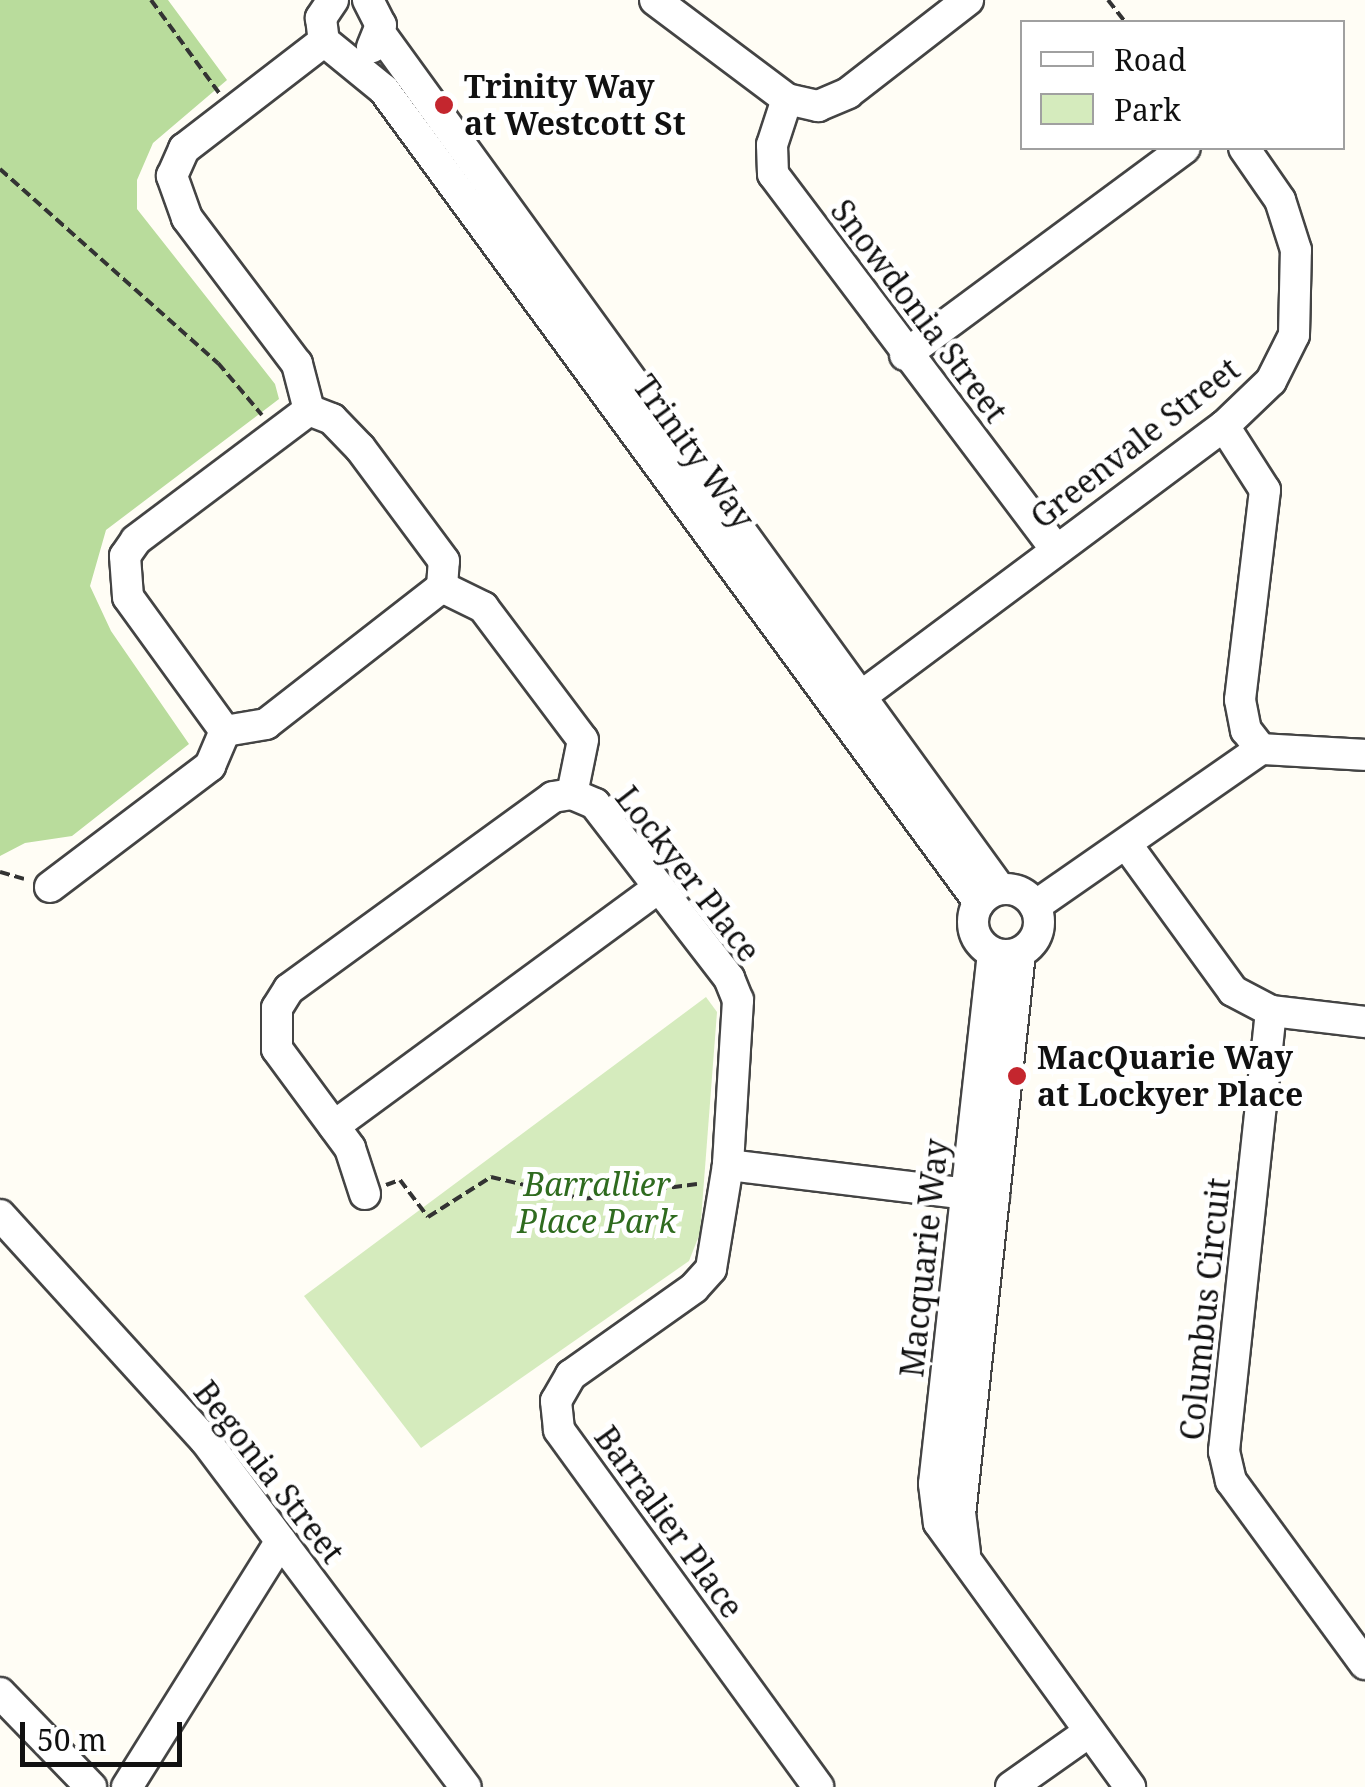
<!DOCTYPE html>
<html>
<head>
<meta charset="utf-8">
<style>
  body { margin:0 }
  #map { position:relative; width:1365px; height:1787px; overflow:hidden; background:#fffdf5; font-family:"Noto Serif",serif }
  div>[style] { position:absolute }
  .green>* { inset:0; background:#d5ebbd }
  .forest>* { inset:0; background:#b9dc9c }
  .path>* { height:4px; margin-top:-2px; transform-origin:0; background:repeating-linear-gradient(90deg,#333 0 10px,transparent 0 15px) }
  .roads { filter:drop-shadow(2px 0 #444) drop-shadow(-2px 0 #444) drop-shadow(0 2px #444) drop-shadow(0 -2px #444) }
  .minor>* { height:30px; margin:-15px; padding:0 15px; transform-origin:15px; border-radius:15px; background:#fff }
  .minor>.ring { margin:-15px; padding:0; box-sizing:content-box; background:none; border:30px solid #fff; border-radius:50% }
  .dots>* { width:28px; height:28px; translate:-50% -50%; box-sizing:border-box; border:5px solid #fff; border-radius:50% }
  span { translate:-50% -50%; white-space:nowrap; text-align:center; line-height:1.15; -webkit-text-stroke:10px #fff; paint-order:stroke }
  .poi-label { font-size:32px; color:#111; font-weight:700 }
  .left { translate:0 -50%; text-align:left }
  .street-label { font-size:32px; color:#111 }
  .park-label { font-size:32px; color:#2f6b1f; font-style:italic }
  .legend { position:absolute; left:1020px; top:20px; width:325px; height:130px; box-sizing:border-box; background:#fff; border:2px solid #a0a0a0; margin:0; padding:12px 18px; list-style:none; font-size:30px; color:#111 }
  .legend li { display:flex; align-items:center; gap:20px; height:50px }
  .legend b { width:50px; border:2px solid #a0a0a0 }
  .scale { position:absolute; left:20px; top:1722px; width:162px; height:45px; box-sizing:border-box; border:5px solid #111; border-top:0; padding-left:12px; font-size:30px; line-height:35px; white-space:nowrap; color:#111; -webkit-text-stroke:8px #fff; paint-order:stroke }
</style>
</head>
<body>
<div id="map">
  <div class="green">
    <div style="clip-path:polygon(706px 997px,717px 1012px,700px 1233px,689px 1261px,421px 1448px,304px 1296px)"></div>
  </div>
  <div class="forest">
    <div style="clip-path:polygon(0 0,168px 0,227px 80px,153px 143px,137px 180px,137px 209px,275px 384px,279px 399px,106px 530px,90px 586px,111px 631px,189px 744px,72px 836px,25px 843px,0 856px)"></div>
  </div>
  <div class="path">
    <div style="left:151px;top:0;width:115px;rotate:53.8deg"></div>
    <div style="left:1108px;top:0;width:28px;rotate:52deg"></div>
    <div style="left:0;top:169px;width:292px;rotate:41.7deg"></div>
    <div style="left:218px;top:363px;width:68px;rotate:49.8deg"></div>
    <div style="left:0;top:872px;width:25px;rotate:16deg"></div>
    <div style="left:386px;top:1185px;width:15px;rotate:-20deg"></div>
    <div style="left:400px;top:1180px;width:46px;rotate:52.9deg"></div>
    <div style="left:428px;top:1217px;width:75px;rotate:-32.4deg"></div>
    <div style="left:491px;top:1177px;width:95px;rotate:13.4deg"></div>
    <div style="left:583px;top:1199px;width:115px;rotate:-7.5deg"></div>
  </div>
  <div class="roads">
    <div class="minor">
      <div style="left:333px;top:0;width:22px;rotate:124deg"></div>
      <div style="left:321px;top:18px;width:23px;rotate:83deg"></div>
      <div style="left:324px;top:41px;width:77px;rotate:39.2deg"></div>
      <div style="left:384px;top:90px;width:1007px;rotate:53.77deg"></div>
      <div style="left:368px;top:0;width:28px;rotate:63deg"></div>
      <div style="left:381px;top:25px;width:24px;rotate:112deg"></div>
      <div style="left:655px;top:0;width:165px;rotate:36.9deg"></div>
      <div style="left:787px;top:99px;width:32px;rotate:13deg"></div>
      <div style="left:818px;top:106px;width:33px;rotate:-23deg"></div>
      <div style="left:848px;top:93px;width:152px;rotate:-37.8deg"></div>
      <div style="left:380px;top:33px;width:1057px;rotate:54.08deg"></div>
      <div style="left:787px;top:99px;width:48px;rotate:108.1deg"></div>
      <div style="left:772px;top:145px;width:29px;rotate:88deg"></div>
      <div style="left:773px;top:174px;width:470px;rotate:53deg"></div>
      <div style="left:905px;top:355px;width:348px;rotate:-36.5deg"></div>
      <div style="left:309px;top:410px;width:48px;rotate:-104.6deg"></div>
      <div style="left:297px;top:364px;width:183px;rotate:-127deg"></div>
      <div style="left:187px;top:218px;width:45px;rotate:-109.7deg"></div>
      <div style="left:172px;top:176px;width:30px;rotate:-66deg"></div>
      <div style="left:184px;top:149px;width:177px;rotate:-37.6deg"></div>
      <div style="left:1224px;top:426px;width:76px;rotate:57.4deg"></div>
      <div style="left:1265px;top:490px;width:211px;rotate:96.8deg"></div>
      <div style="left:1240px;top:700px;width:31px;rotate:79deg"></div>
      <div style="left:1246px;top:730px;width:24px;rotate:52deg"></div>
      <div style="left:442px;top:587px;width:46px;rotate:26deg"></div>
      <div style="left:483px;top:607px;width:166px;rotate:53.1deg"></div>
      <div style="left:583px;top:740px;width:55px;rotate:101.5deg"></div>
      <div style="left:848px;top:706px;width:469px;rotate:-36.7deg"></div>
      <div style="left:1224px;top:426px;width:65px;rotate:-43.8deg"></div>
      <div style="left:1271px;top:381px;width:51px;rotate:-63.4deg"></div>
      <div style="left:1294px;top:335px;width:85px;rotate:-88.7deg"></div>
      <div style="left:1296px;top:250px;width:52px;rotate:-107.7deg"></div>
      <div style="left:1280px;top:200px;width:63px;rotate:-124.7deg"></div>
      <div style="left:225px;top:731px;width:42px;rotate:-9.7deg"></div>
      <div style="left:266px;top:724px;width:223px;rotate:-37.9deg"></div>
      <div style="left:442px;top:587px;width:26px;rotate:-86deg"></div>
      <div style="left:444px;top:561px;width:141px;rotate:-126.6deg"></div>
      <div style="left:360px;top:448px;width:40px;rotate:-134deg"></div>
      <div style="left:332px;top:419px;width:25px;rotate:-159deg"></div>
      <div style="left:1127px;top:845px;width:180px;rotate:54deg"></div>
      <div style="left:1233px;top:991px;width:43px;rotate:27.8deg"></div>
      <div style="left:50px;top:887px;width:201px;rotate:-37.1deg"></div>
      <div style="left:210px;top:766px;width:38px;rotate:-67deg"></div>
      <div style="left:225px;top:731px;width:165px;rotate:-125.9deg"></div>
      <div style="left:128px;top:597px;width:41px;rotate:-94.2deg"></div>
      <div style="left:125px;top:556px;width:19px;rotate:-55deg"></div>
      <div style="left:136px;top:540px;width:216px;rotate:-36.9deg"></div>
      <div class="ring" style="left:973px;top:889px;width:36px;height:36px"></div>
      <div style="left:1035px;top:906px;width:275px;rotate:-34.8deg"></div>
      <div style="left:1261px;top:749px;width:104px;rotate:3.3deg"></div>
      <div style="left:993px;top:953px;width:534px;rotate:96.34deg"></div>
      <div style="left:934px;top:1484px;width:39px;rotate:83deg"></div>
      <div style="left:939px;top:1523px;width:326px;rotate:54.1deg"></div>
      <div style="left:1365px;top:1022px;width:95px;rotate:-173.3deg"></div>
      <div style="left:1271px;top:1011px;width:443px;rotate:96.1deg"></div>
      <div style="left:1224px;top:1451px;width:31px;rotate:77deg"></div>
      <div style="left:1231px;top:1481px;width:227px;rotate:53.8deg"></div>
      <div style="left:334px;top:1126px;width:403px;rotate:-36.3deg"></div>
      <div style="left:728px;top:1165px;width:105px;rotate:99.3deg"></div>
      <div style="left:711px;top:1269px;width:25px;rotate:132deg"></div>
      <div style="left:694px;top:1288px;width:151px;rotate:144.7deg"></div>
      <div style="left:571px;top:1375px;width:30px;rotate:120deg"></div>
      <div style="left:556px;top:1401px;width:29px;rotate:84deg"></div>
      <div style="left:559px;top:1430px;width:441px;rotate:54deg"></div>
      <div style="left:365px;top:1194px;width:48px;rotate:-108.1deg"></div>
      <div style="left:350px;top:1148px;width:123px;rotate:-126.4deg"></div>
      <div style="left:277px;top:1049px;width:41px;rotate:-90deg"></div>
      <div style="left:277px;top:1008px;width:22px;rotate:-58deg"></div>
      <div style="left:289px;top:989px;width:326px;rotate:-36deg"></div>
      <div style="left:553px;top:797px;width:19px;rotate:-9deg"></div>
      <div style="left:572px;top:794px;width:25px;rotate:23deg"></div>
      <div style="left:595px;top:804px;width:220px;rotate:52.4deg"></div>
      <div style="left:729px;top:978px;width:24px;rotate:68deg"></div>
      <div style="left:738px;top:1000px;width:165px;rotate:93.5deg"></div>
      <div style="left:728px;top:1165px;width:268px;rotate:6.9deg"></div>
      <div style="left:0;top:1215px;width:304px;rotate:47.7deg"></div>
      <div style="left:205px;top:1440px;width:434px;rotate:53.1deg"></div>
      <div style="left:965px;top:1553px;width:38px;rotate:-97deg"></div>
      <div style="left:960px;top:1515px;width:565px;rotate:-83.91deg"></div>
      <div style="left:0;top:1693px;width:131px;rotate:45.9deg"></div>
      <div style="left:127px;top:1787px;width:290px;rotate:-58deg"></div>
      <div style="left:1011px;top:1787px;width:95px;rotate:-35.2deg"></div>
    </div>
  </div>
  <div class="dots">
    <div style="left:444px;top:105px;background:#c4262e"></div>
    <div style="left:1017px;top:1076px;background:#c4262e"></div>
  </div>
  <div class="poi-label">
    <span class="left" style="left:464px;top:105px">Trinity Way<br>at Westcott St</span>
    <span class="left" style="left:1037px;top:1076px">MacQuarie Way<br>at Lockyer Place</span>
  </div>
  <div class="street-label">
    <span style="left:919px;top:311px;rotate:53deg">Snowdonia Street</span>
    <span style="left:1135px;top:443px;rotate:-38deg">Greenvale Street</span>
    <span style="left:694px;top:452px;rotate:54deg">Trinity Way</span>
    <span style="left:688px;top:874px;rotate:52deg">Lockyer Place</span>
    <span style="left:924px;top:1258px;rotate:-84deg">Macquarie Way</span>
    <span style="left:1205px;top:1309px;rotate:-84deg">Columbus Circuit</span>
    <span style="left:269px;top:1472px;rotate:52deg">Begonia Street</span>
    <span style="left:669px;top:1522px;rotate:54deg">Barralier Place</span>
  </div>
  <div class="park-label">
    <span style="left:597px;top:1203px">Barrallier<br>Place Park</span>
  </div>
  <ul class="legend">
  <li><b style="height:12px;background:#fff"></b>Road</li>
  <li><b style="height:28px;background:#d5ebbd"></b>Park</li>
  </ul>
  <div class="scale">50 m</div>
</div>
</body>
</html>
